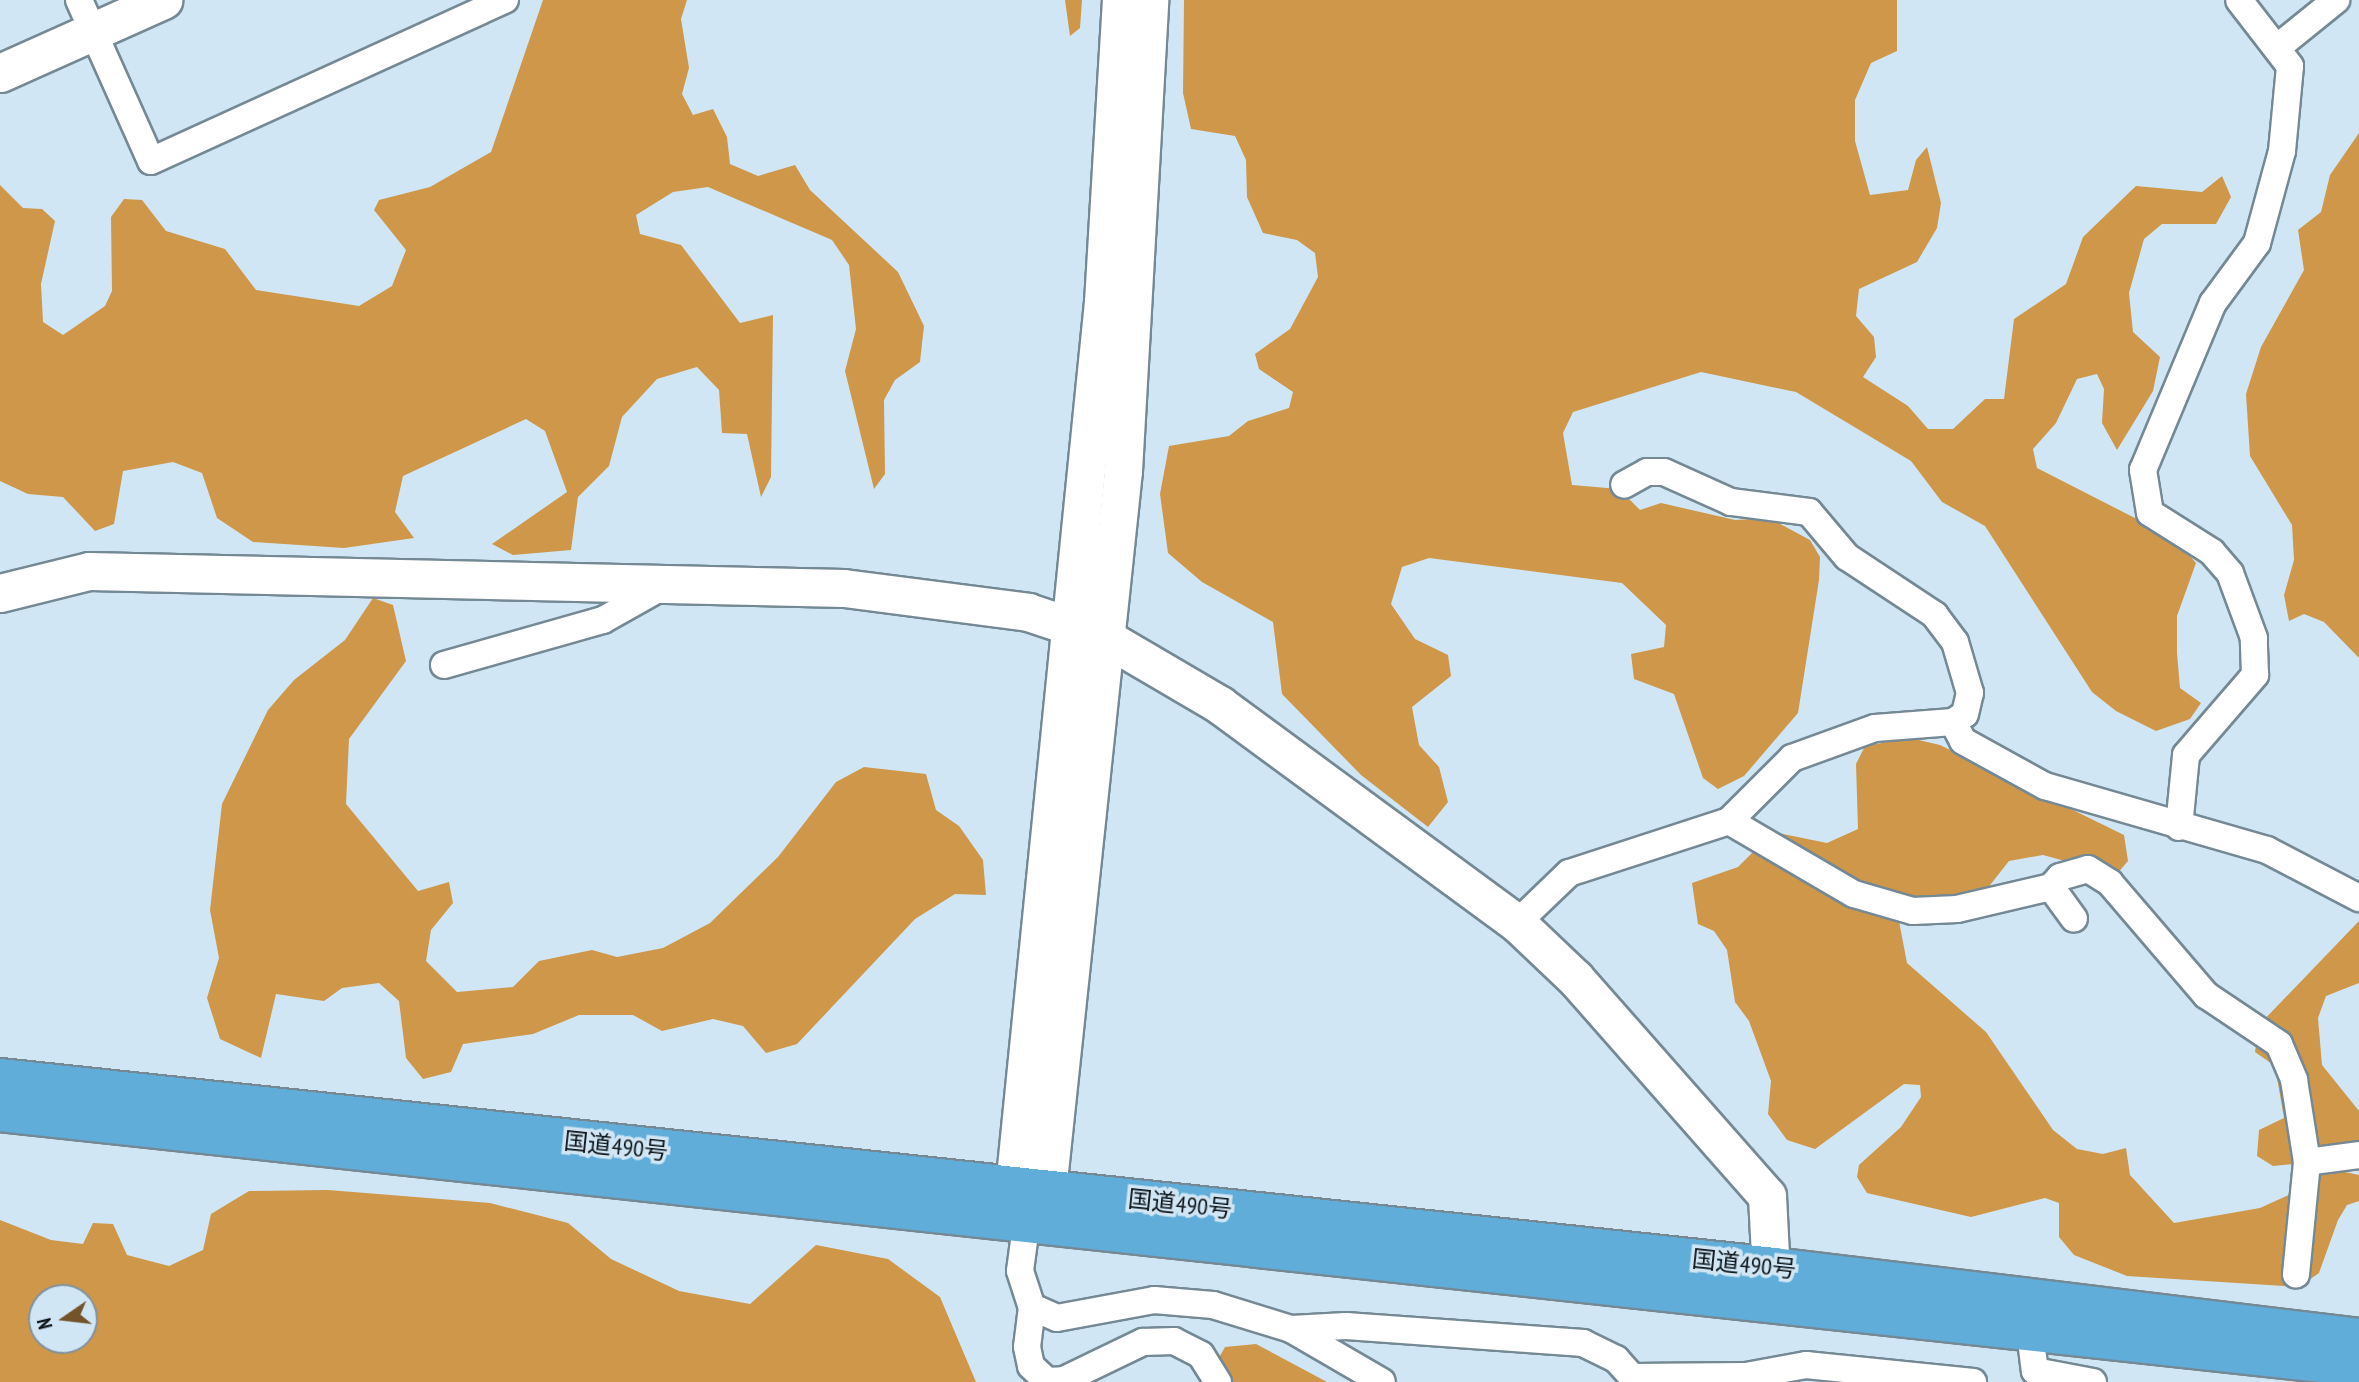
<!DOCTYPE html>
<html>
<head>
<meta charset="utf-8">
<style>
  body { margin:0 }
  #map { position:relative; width:2359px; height:1382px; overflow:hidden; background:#d1e6f4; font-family:"PT Sans Narrow","Noto Sans JP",sans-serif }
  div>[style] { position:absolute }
  .forest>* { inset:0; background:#ce974a }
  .roads { filter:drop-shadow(2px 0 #758995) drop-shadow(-2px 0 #758995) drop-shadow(0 2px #758995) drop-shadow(0 -2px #758995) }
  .street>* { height:26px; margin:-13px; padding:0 13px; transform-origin:13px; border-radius:13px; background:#fff }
  .secondary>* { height:37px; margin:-18.5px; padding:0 18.5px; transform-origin:18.5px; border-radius:18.5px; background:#fff }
  .highway>* { height:38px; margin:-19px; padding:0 19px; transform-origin:19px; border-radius:19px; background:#60add9 }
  span { translate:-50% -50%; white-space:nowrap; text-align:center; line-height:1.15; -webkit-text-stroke:7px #d1e6f4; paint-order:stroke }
  .street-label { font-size:24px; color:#0c1318 }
  .north { position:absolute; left:28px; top:1284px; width:70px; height:70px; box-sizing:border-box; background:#d1e6f4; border:2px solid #82929c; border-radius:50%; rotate:256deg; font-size:19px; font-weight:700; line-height:28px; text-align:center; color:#0c1318 }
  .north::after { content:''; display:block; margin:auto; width:24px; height:32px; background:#73542a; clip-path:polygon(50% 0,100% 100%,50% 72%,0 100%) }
</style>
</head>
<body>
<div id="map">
  <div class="forest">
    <div style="clip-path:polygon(543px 0,687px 0,681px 19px,689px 68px,682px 94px,693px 115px,713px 109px,727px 137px,730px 164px,758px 176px,795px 165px,810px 190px,898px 272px,924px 326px,920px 362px,895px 380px,884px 400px,885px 474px,874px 489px,845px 371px,856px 329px,849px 265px,832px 240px,708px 187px,673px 192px,636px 215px,640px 234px,681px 245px,740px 323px,773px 315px,771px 477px,761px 497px,747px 434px,722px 433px,719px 390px,697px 367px,657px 379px,622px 417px,609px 466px,578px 497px,571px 550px,513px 555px,492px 544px,567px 492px,545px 431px,526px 419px,403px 476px,395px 512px,414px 538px,344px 548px,253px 542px,217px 518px,202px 473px,173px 462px,123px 471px,114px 524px,95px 531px,63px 497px,28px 494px,0 481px,0 185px,23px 208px,42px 209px,55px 221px,41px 284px,43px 322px,63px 335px,105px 306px,112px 291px,111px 217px,124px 199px,142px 200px,166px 231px,225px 249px,256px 290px,359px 306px,392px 286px,406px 250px,374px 210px,379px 200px,430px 187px,491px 152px)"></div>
    <div style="clip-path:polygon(1065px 0,1082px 0,1080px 28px,1070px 36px)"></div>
    <div style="clip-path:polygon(1184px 0,1897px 0,1897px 51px,1871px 63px,1855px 100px,1855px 141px,1870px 195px,1908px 190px,1916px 160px,1927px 147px,1941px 203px,1937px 228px,1917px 262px,1859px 289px,1856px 316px,1874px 337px,1876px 357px,1863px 377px,1908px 406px,1928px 429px,1953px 429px,1985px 399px,2004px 399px,2014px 319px,2066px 284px,2083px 237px,2136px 186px,2202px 192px,2222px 176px,2231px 197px,2216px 224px,2162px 224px,2144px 239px,2129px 293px,2133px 332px,2160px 357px,2153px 391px,2117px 450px,2102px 423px,2104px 389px,2097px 374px,2077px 379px,2056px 423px,2033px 449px,2037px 468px,2174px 538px,2196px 563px,2177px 616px,2177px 653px,2180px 688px,2201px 703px,2190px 719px,2156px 731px,2116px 711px,2092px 692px,1985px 526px,1942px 502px,1911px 461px,1796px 392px,1701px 372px,1573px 412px,1563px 433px,1572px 485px,1619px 489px,1640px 510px,1661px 503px,1735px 520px,1769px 518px,1810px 540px,1820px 557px,1819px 580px,1798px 713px,1744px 776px,1718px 789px,1703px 778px,1674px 694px,1634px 679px,1631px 654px,1664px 647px,1666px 625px,1622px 583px,1429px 558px,1402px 567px,1391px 604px,1415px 639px,1448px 655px,1451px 676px,1412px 707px,1419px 745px,1439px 767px,1448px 802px,1428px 827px,1361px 775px,1282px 694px,1273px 622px,1202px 582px,1168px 553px,1160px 494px,1169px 446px,1229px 436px,1248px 421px,1289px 408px,1293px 392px,1259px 369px,1255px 354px,1290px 329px,1318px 277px,1315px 253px,1297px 240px,1263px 233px,1247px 197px,1246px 160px,1235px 136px,1191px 129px,1183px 93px)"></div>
    <div style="clip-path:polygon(2359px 133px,2359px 658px,2324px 622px,2304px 614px,2289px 621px,2284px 595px,2294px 560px,2292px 525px,2250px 456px,2246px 394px,2261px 347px,2304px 270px,2298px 230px,2321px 212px,2330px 175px)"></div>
    <div style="clip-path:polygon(373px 598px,393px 605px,406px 661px,349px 739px,346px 804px,418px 891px,449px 882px,453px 903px,431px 930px,426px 961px,457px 992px,513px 987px,539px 961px,592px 950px,617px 957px,663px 948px,710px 923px,778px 857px,836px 782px,864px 767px,926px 774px,936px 810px,959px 826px,983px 860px,986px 895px,955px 894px,915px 919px,797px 1044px,766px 1053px,743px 1026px,713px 1019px,662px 1031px,633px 1015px,579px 1015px,533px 1034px,463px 1044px,451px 1072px,423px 1079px,406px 1058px,399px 1001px,379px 983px,342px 988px,324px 1001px,276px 994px,261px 1058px,220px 1039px,207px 998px,219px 958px,210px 910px,222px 804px,268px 710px,294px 680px,345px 640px)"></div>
    <div style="clip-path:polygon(1910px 738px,1940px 745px,2124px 835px,2128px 861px,2116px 875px,2043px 855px,2009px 861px,1987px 889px,1898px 916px,1907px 963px,1986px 1032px,2053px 1130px,2077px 1149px,2103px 1154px,2126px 1148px,2130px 1175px,2174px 1223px,2260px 1208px,2291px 1194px,2294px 1164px,2273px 1166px,2257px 1156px,2259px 1130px,2284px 1118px,2275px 1066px,2255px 1052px,2259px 1025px,2359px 921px,2359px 983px,2326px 996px,2318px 1018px,2322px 1065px,2359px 1111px,2359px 1145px,2336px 1170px,2359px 1175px,2359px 1201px,2347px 1205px,2338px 1220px,2319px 1273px,2299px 1287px,2127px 1276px,2074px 1255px,2059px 1237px,2059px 1203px,2045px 1198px,1971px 1217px,1867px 1193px,1857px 1177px,1859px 1165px,1901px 1127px,1921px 1097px,1920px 1085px,1904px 1084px,1815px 1149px,1787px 1140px,1768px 1114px,1771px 1081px,1749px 1021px,1735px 1002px,1727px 950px,1714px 931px,1698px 924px,1692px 883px,1738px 867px,1773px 832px,1827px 843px,1858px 829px,1856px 764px,1865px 746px)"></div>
    <div style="clip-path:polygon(evenodd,328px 1190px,490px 1203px,568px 1223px,611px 1259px,679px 1291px,750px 1304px,816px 1245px,888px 1259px,940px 1297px,976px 1382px,0 1382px,0 1220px,51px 1240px,83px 1244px,93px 1223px,113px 1224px,127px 1255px,169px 1266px,203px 1250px,211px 1214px,249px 1191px,328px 1190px,42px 1298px,84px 1298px,84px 1340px,42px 1340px,42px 1298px)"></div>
    <div style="clip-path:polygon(1256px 1344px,1327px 1382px,1205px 1382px,1225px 1347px)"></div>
  </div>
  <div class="roads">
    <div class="street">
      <div style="left:79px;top:0;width:176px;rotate:65.9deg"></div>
      <div style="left:151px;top:161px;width:389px;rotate:-24.5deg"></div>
      <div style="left:2278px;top:47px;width:75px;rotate:-39deg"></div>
      <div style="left:444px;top:665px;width:165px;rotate:-15.8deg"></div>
      <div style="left:603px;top:620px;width:71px;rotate:-29.4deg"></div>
      <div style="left:1953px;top:722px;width:21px;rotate:62deg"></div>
      <div style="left:1963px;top:741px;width:94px;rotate:28.8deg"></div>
      <div style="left:2045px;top:786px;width:231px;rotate:16.1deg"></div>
      <div style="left:2267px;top:850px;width:104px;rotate:27.6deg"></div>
      <div style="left:1729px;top:821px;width:145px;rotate:30.3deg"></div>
      <div style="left:1854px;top:894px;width:61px;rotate:16.1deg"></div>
      <div style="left:1913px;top:911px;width:44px;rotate:-2.6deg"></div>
      <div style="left:1957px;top:909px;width:97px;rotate:-13.2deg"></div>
      <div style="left:2051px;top:887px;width:39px;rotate:54deg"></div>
      <div style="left:2179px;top:827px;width:72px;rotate:-84.4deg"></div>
      <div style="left:2186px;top:755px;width:106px;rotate:-49.2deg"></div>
      <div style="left:2255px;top:675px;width:37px;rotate:-92deg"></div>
      <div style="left:2254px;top:638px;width:69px;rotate:-110.3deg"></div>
      <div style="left:2230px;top:573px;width:28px;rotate:-131deg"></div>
      <div style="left:2212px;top:552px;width:73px;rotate:-147.8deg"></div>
      <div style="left:2150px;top:513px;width:44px;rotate:-99.2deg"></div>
      <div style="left:2143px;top:470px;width:181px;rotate:-67.3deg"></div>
      <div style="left:2213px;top:303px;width:74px;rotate:-53.7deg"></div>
      <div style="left:2257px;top:243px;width:95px;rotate:-74.8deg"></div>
      <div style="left:2282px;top:151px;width:85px;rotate:-84.6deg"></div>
      <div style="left:2290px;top:66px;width:83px;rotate:-127.7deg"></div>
      <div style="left:2051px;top:887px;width:13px;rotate:-48deg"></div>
      <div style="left:2060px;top:877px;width:29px;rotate:-16deg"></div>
      <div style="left:2088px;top:869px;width:26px;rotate:32deg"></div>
      <div style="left:2110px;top:883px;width:148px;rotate:49.4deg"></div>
      <div style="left:2206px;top:995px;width:88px;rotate:33.9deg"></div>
      <div style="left:2279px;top:1044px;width:39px;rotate:67deg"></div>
      <div style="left:2294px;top:1080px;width:83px;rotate:81deg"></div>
      <div style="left:2307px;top:1162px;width:113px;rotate:95.6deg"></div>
      <div style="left:1517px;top:923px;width:72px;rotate:-43.9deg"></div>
      <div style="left:1569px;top:873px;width:168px;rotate:-18deg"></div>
      <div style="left:1729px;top:821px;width:89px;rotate:-45deg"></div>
      <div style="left:1792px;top:758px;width:88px;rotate:-19.9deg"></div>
      <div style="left:1875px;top:728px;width:78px;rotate:-4.4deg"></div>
      <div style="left:1953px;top:722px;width:14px;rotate:-34deg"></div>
      <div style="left:1965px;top:714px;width:22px;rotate:-77deg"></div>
      <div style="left:1970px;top:693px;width:53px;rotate:-106.4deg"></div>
      <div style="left:1955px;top:642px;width:34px;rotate:-127deg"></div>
      <div style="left:1935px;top:615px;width:105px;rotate:-146.6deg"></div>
      <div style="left:1847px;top:557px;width:59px;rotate:-130.2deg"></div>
      <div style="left:1809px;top:512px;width:79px;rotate:-172.7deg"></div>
      <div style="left:1731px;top:502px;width:73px;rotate:-155.9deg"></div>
      <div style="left:1664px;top:472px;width:17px;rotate:180deg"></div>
      <div style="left:1647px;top:472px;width:26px;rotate:151deg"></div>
      <div style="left:2307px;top:1162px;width:52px;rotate:-7.7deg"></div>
      <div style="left:1026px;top:1226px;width:45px;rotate:97.6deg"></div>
      <div style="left:1020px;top:1271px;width:38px;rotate:72deg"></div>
      <div style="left:1032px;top:1307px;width:40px;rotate:97.1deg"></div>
      <div style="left:1027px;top:1347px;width:19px;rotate:78deg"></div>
      <div style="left:1031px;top:1366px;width:22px;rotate:43deg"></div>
      <div style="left:1047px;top:1381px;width:17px;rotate:-3deg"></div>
      <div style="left:1064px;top:1380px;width:88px;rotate:-25.7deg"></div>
      <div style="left:1143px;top:1342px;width:31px;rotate:-2deg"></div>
      <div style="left:1174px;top:1341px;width:30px;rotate:27deg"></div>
      <div style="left:1201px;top:1355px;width:32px;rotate:58deg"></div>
      <div style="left:1032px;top:1307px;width:27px;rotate:24deg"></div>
      <div style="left:1057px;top:1318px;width:99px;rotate:-10.5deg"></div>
      <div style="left:1154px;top:1300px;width:59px;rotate:4.8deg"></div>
      <div style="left:1213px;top:1305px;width:82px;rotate:17.1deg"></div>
      <div style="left:1291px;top:1329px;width:105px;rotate:30.2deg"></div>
      <div style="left:1291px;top:1329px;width:55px;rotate:-3.1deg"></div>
      <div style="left:1346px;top:1326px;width:238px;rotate:4.1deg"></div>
      <div style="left:1583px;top:1343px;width:37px;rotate:26deg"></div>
      <div style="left:1616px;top:1359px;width:24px;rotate:48deg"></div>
      <div style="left:1632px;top:1377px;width:114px;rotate:-0.5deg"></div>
      <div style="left:1746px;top:1376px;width:61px;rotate:-10.4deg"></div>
      <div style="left:1806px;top:1365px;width:168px;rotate:5.8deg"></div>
      <div style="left:2030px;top:1332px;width:39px;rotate:83deg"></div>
      <div style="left:2035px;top:1371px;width:59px;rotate:10.7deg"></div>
    </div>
    <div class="secondary">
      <div style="left:0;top:73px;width:179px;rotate:-24.1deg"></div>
      <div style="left:0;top:593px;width:92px;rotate:-13.9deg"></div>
      <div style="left:89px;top:571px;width:755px;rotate:1.29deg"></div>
      <div style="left:844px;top:588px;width:186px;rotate:7.4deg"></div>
      <div style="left:1028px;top:612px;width:82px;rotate:18.4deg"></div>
      <div style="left:1106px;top:638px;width:132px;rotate:30.4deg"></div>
      <div style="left:1220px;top:705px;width:368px;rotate:36.3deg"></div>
      <div style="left:1517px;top:923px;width:80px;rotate:43.5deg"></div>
      <div style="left:1575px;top:978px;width:290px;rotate:48.6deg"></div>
      <div style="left:1767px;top:1196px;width:100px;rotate:87.1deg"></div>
      <div style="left:1022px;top:1214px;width:28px;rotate:-107deg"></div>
      <div style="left:1014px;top:1187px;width:889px;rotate:-84.26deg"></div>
      <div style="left:1103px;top:302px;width:303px;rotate:-86.6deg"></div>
      <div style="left:1032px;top:1215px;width:29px;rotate:-59deg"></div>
      <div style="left:1047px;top:1190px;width:723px;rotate:-83.97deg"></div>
      <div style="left:1123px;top:471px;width:472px;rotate:-86.8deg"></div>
    </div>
    <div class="highway">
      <div style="left:0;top:1078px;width:1784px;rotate:6.08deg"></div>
      <div style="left:1774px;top:1267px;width:589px;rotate:6.92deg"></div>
      <div style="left:0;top:1112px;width:2373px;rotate:6.17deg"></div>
    </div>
  </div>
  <div class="street-label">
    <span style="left:616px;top:1146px;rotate:6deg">国道490号</span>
    <span style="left:1180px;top:1204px;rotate:6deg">国道490号</span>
    <span style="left:1744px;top:1264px;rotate:6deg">国道490号</span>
  </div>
  <div class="north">N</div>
</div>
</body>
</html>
